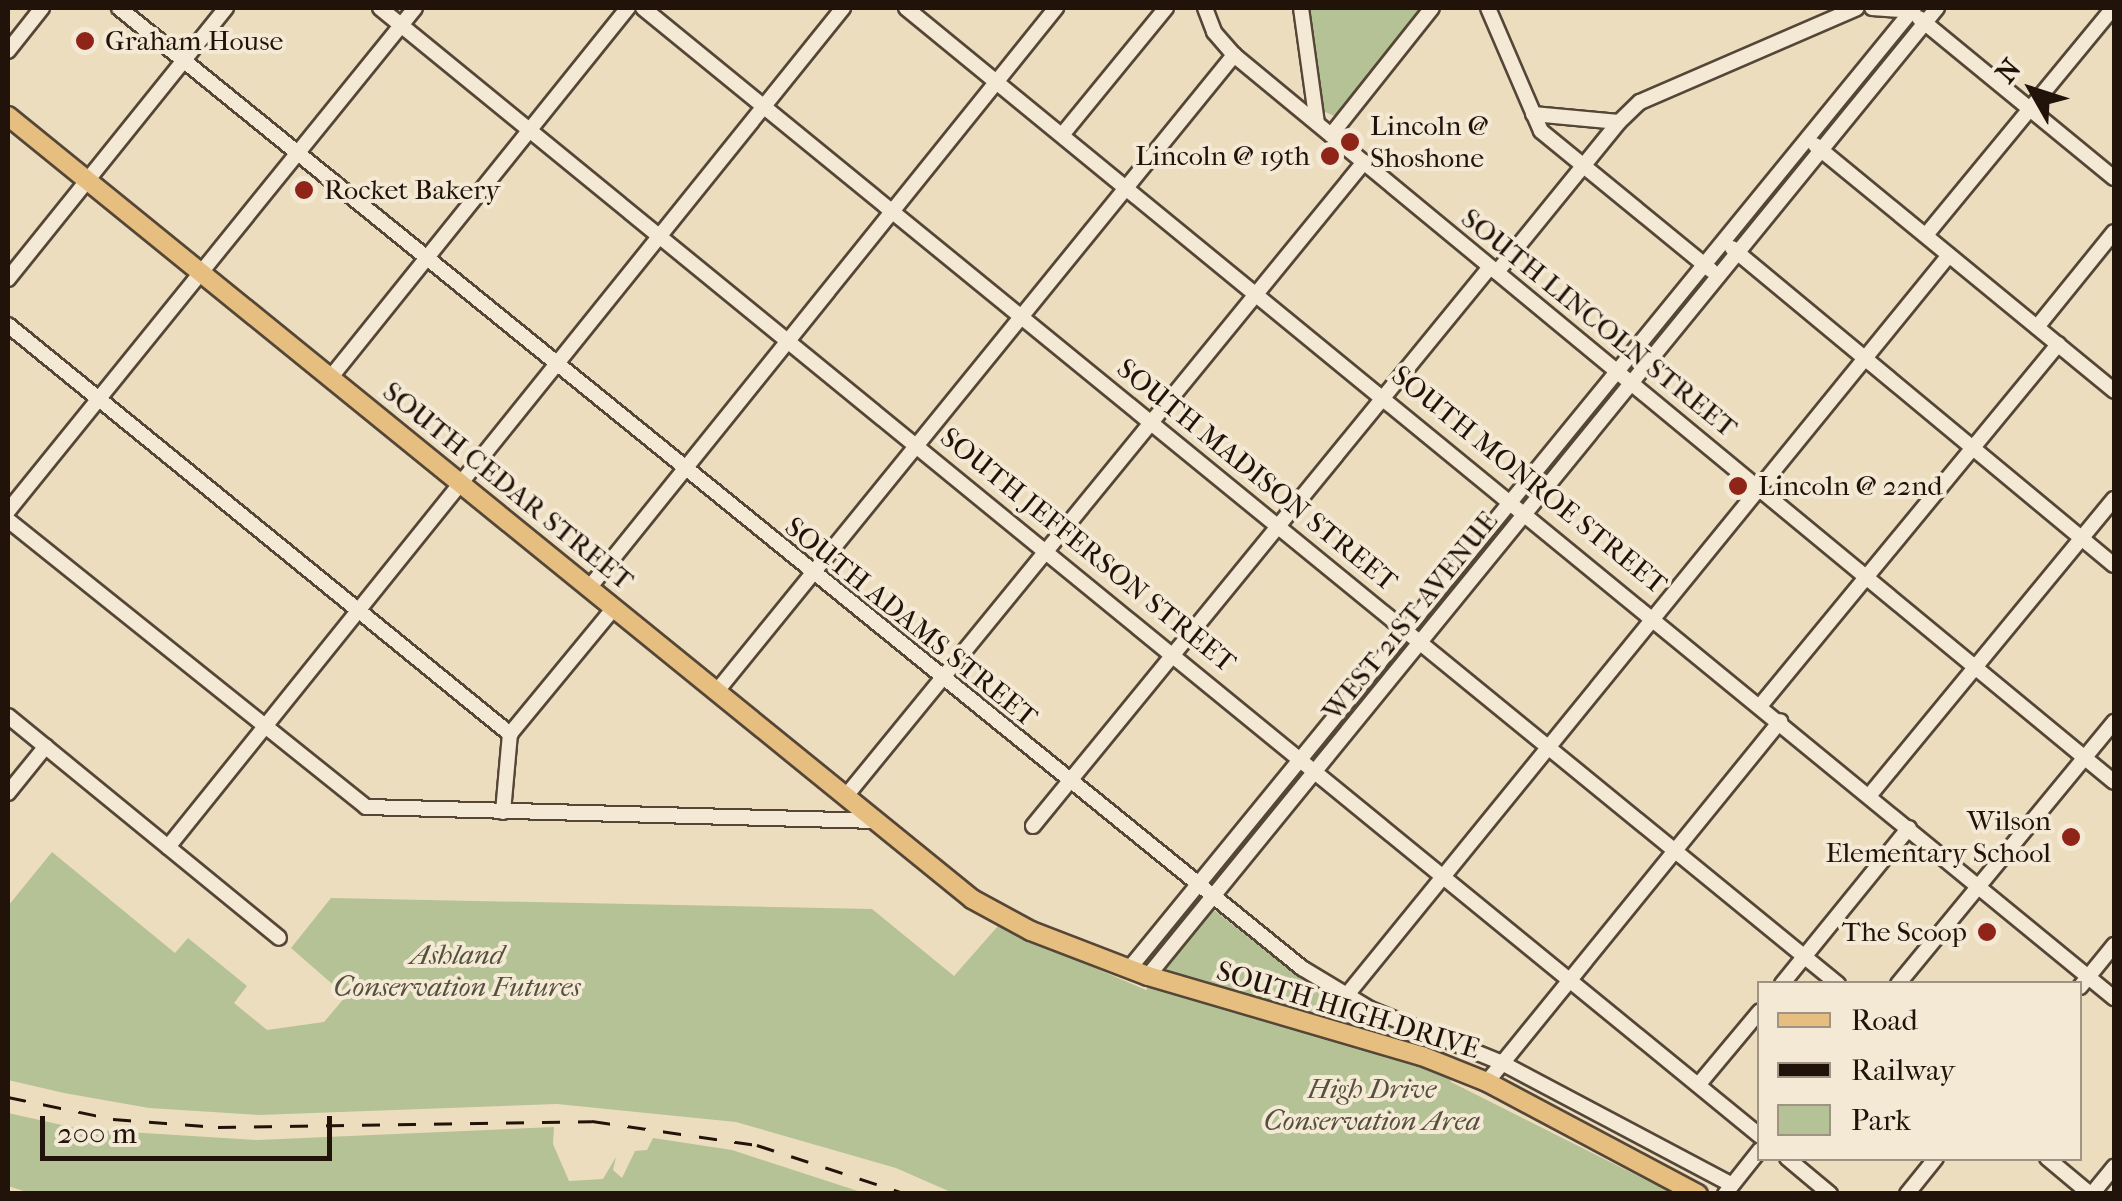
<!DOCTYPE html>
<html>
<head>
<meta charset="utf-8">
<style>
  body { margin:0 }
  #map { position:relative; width:2122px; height:1201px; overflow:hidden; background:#edddbf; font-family:"IM FELL French Canon",serif }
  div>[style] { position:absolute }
  .green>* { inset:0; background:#b4c295 }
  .roads { filter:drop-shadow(2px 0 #554637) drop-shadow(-2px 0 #554637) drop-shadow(0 2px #554637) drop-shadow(0 -2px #554637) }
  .minor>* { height:14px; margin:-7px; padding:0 7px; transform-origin:7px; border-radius:7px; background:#f3e9d5 }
  .major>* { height:18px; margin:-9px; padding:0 9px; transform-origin:9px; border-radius:9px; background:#e6be80 }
  .rail>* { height:2.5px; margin-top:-1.25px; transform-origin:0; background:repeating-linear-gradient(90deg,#22130a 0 18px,transparent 0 36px) }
  .dots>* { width:28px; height:28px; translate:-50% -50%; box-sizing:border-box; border:5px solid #f3e9d5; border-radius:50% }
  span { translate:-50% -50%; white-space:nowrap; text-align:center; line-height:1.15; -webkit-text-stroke:8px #f3e9d5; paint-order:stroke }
  .poi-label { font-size:28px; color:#22130a }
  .left { translate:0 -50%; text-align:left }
  .right { translate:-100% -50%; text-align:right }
  .street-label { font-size:28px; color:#22130a }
  .park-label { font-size:28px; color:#55503b; font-style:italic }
  .frame { position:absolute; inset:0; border:10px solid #22130a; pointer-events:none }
  .legend { position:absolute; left:1757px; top:981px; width:325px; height:180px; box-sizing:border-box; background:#f3e9d5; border:2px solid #9f9384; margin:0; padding:12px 18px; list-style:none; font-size:30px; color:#22130a }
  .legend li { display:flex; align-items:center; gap:20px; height:50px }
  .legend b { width:50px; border:2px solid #9f9384 }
  .north { position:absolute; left:1982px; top:40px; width:100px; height:100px; -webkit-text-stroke:8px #f3e9d5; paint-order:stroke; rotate:309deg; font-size:28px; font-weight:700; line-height:40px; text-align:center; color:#22130a }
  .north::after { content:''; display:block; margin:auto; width:35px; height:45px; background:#22130a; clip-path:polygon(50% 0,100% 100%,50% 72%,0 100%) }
  .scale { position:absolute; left:40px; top:1116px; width:292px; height:45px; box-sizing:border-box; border:5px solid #22130a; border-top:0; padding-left:12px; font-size:30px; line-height:35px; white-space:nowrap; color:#22130a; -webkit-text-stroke:8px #f3e9d5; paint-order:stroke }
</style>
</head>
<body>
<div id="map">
  <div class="green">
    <div style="clip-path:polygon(1306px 8px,1425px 8px,1346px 110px,1334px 116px,1321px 110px)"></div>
    <div style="clip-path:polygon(1502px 520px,1510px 523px,1424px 623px,1422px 619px)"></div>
    <div style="clip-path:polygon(1398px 648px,1403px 655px,1318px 752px,1316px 750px)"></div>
    <div style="clip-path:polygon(1295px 776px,1298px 784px,1212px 881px,1211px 879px)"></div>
    <div style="clip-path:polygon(52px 852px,175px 953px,188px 938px,247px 986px,234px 1003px,267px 1030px,324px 1022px,346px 996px,291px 948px,331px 898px,872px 909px,954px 976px,998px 926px,1146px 990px,1214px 910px,1328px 1000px,1445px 1052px,1451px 1082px,1672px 1193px,953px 1193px,896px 1168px,736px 1122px,557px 1104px,259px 1115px,149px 1108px,64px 1093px,8px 1080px,8px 906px)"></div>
    <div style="clip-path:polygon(8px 1113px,80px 1129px,258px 1140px,554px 1127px,553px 1144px,569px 1181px,603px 1179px,616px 1157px,613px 1170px,622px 1178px,635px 1151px,647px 1150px,653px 1138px,732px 1150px,864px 1193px,30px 1193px,8px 1186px)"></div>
  </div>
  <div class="roads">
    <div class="minor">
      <div style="left:119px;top:8px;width:1524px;rotate:39.06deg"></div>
      <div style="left:1302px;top:968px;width:79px;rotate:31.1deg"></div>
      <div style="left:1370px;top:1009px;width:143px;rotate:22.2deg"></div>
      <div style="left:1502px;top:1063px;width:259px;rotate:27.9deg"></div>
      <div style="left:380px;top:8px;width:1782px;rotate:39.26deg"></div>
      <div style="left:643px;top:8px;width:1543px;rotate:39.24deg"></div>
      <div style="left:906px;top:8px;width:1562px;rotate:39.34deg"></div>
      <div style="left:1205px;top:8px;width:26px;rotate:69deg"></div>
      <div style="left:1214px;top:32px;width:30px;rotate:49deg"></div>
      <div style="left:1234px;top:55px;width:1141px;rotate:39.56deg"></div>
      <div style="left:1301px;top:8px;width:116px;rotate:82.1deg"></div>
      <div style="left:1488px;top:8px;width:134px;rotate:66.7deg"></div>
      <div style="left:1541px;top:131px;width:220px;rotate:39.3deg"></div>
      <div style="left:1872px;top:8px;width:39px;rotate:4deg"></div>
      <div style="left:1919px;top:18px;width:252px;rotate:39.4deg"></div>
      <div style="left:8px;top:51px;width:55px;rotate:-51.7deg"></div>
      <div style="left:1533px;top:114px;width:86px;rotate:5.3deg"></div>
      <div style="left:1619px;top:122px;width:29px;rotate:-44deg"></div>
      <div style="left:1640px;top:102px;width:236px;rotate:-23.4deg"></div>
      <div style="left:1062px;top:135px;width:164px;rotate:-50.7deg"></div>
      <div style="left:1331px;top:135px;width:162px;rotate:-51.5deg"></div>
      <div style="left:1815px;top:145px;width:387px;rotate:39.4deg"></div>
      <div style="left:1926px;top:235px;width:294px;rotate:-50.5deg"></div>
      <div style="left:1732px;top:248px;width:496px;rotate:39.7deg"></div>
      <div style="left:1497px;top:272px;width:193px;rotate:-50.9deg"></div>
      <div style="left:8px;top:279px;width:348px;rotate:-51.2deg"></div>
      <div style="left:8px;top:325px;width:648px;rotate:39.17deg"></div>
      <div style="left:2037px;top:327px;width:122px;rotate:-51deg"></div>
      <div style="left:331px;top:377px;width:474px;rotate:-51.2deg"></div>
      <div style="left:8px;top:511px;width:647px;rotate:-51.02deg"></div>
      <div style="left:8px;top:520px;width:459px;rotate:38.7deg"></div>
      <div style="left:366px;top:807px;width:511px;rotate:1.57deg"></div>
      <div style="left:589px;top:588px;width:745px;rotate:-51.16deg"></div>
      <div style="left:717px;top:691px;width:820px;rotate:-50.89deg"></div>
      <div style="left:1760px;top:706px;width:469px;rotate:-50.5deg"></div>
      <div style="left:8px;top:716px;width:350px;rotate:39.3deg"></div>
      <div style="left:8px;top:793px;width:60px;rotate:-51deg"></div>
      <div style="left:846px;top:796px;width:819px;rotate:-50.75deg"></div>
      <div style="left:1869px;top:796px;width:385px;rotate:-50.5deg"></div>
      <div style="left:503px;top:812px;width:78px;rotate:-84.9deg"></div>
      <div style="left:510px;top:734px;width:163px;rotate:-50.5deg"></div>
      <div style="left:1033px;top:826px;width:722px;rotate:-50.73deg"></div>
      <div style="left:168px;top:847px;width:1077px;rotate:-51.18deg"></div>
      <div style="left:1129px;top:969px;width:1241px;rotate:-50.76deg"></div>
      <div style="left:1148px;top:976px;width:1249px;rotate:-50.82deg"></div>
      <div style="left:1782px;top:984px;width:201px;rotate:-50.9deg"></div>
      <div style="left:1898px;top:984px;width:340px;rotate:-50.5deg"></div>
      <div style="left:2080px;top:987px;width:54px;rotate:-51deg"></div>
      <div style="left:1346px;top:996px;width:955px;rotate:-50.86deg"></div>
      <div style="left:1487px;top:1082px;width:465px;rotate:-50.9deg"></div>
      <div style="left:1699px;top:1084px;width:95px;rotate:-50.1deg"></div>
      <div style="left:1787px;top:1158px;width:56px;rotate:39.9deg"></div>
      <div style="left:2047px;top:1158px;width:56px;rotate:39.9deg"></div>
      <div style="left:1725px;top:1194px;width:56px;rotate:-51.5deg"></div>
      <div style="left:1907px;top:1194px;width:46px;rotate:-51.1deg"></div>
      <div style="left:2092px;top:1194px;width:35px;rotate:-51deg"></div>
    </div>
    <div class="major">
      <div style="left:8px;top:116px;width:1242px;rotate:39.08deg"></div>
      <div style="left:972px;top:899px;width:67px;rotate:28.5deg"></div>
      <div style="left:1031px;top:931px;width:125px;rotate:21deg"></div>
      <div style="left:1148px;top:976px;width:285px;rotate:16.3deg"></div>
      <div style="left:1422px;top:1056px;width:70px;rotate:21.8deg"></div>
      <div style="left:1487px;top:1082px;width:239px;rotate:28deg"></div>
    </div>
  </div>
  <div class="rail">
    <div style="left:8px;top:1097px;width:107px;rotate:11.8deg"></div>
    <div style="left:113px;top:1119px;width:105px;rotate:4.4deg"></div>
    <div style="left:218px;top:1127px;width:374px;rotate:-0.9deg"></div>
    <div style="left:592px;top:1121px;width:167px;rotate:8.3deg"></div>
    <div style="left:757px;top:1145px;width:158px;rotate:18.1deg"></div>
  </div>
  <div class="dots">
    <div style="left:85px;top:41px;background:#8f2418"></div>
    <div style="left:1350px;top:142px;background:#8f2418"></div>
    <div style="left:1330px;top:156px;background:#8f2418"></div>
    <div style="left:304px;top:190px;background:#8f2418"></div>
    <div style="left:1738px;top:486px;background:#8f2418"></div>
    <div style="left:2071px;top:837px;background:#8f2418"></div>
    <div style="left:1987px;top:932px;background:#8f2418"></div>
  </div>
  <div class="poi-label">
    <span class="left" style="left:105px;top:41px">Graham House</span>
    <span class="left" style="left:1370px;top:142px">Lincoln @<br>Shoshone</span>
    <span class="right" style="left:1310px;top:156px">Lincoln @ 19th</span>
    <span class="left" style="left:324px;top:190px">Rocket Bakery</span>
    <span class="left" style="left:1758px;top:486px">Lincoln @ 22nd</span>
    <span class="right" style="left:2051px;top:837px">Wilson<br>Elementary School</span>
    <span class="right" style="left:1967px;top:932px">The Scoop</span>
  </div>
  <div class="street-label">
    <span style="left:1599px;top:323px;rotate:39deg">SOUTH LINCOLN STREET</span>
    <span style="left:1257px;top:475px;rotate:39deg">SOUTH MADISON STREET</span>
    <span style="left:1529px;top:480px;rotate:39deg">SOUTH MONROE STREET</span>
    <span style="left:508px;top:486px;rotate:39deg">SOUTH CEDAR STREET</span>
    <span style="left:1088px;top:550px;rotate:39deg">SOUTH JEFFERSON STREET</span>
    <span style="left:1410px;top:616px;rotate:-51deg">WEST 21ST AVENUE</span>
    <span style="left:911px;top:622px;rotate:39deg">SOUTH ADAMS STREET</span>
    <span style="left:1348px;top:1010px;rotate:17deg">SOUTH HIGH DRIVE</span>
  </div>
  <div class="park-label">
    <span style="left:457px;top:971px">Ashland<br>Conservation Futures</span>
    <span style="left:1372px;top:1105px">High Drive<br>Conservation Area</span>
  </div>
  <div class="frame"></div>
  <ul class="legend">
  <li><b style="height:12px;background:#e6be80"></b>Road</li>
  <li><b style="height:12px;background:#22130a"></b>Railway</li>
  <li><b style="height:28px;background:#b4c295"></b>Park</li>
  </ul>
  <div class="north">N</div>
  <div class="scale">200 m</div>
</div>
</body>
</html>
